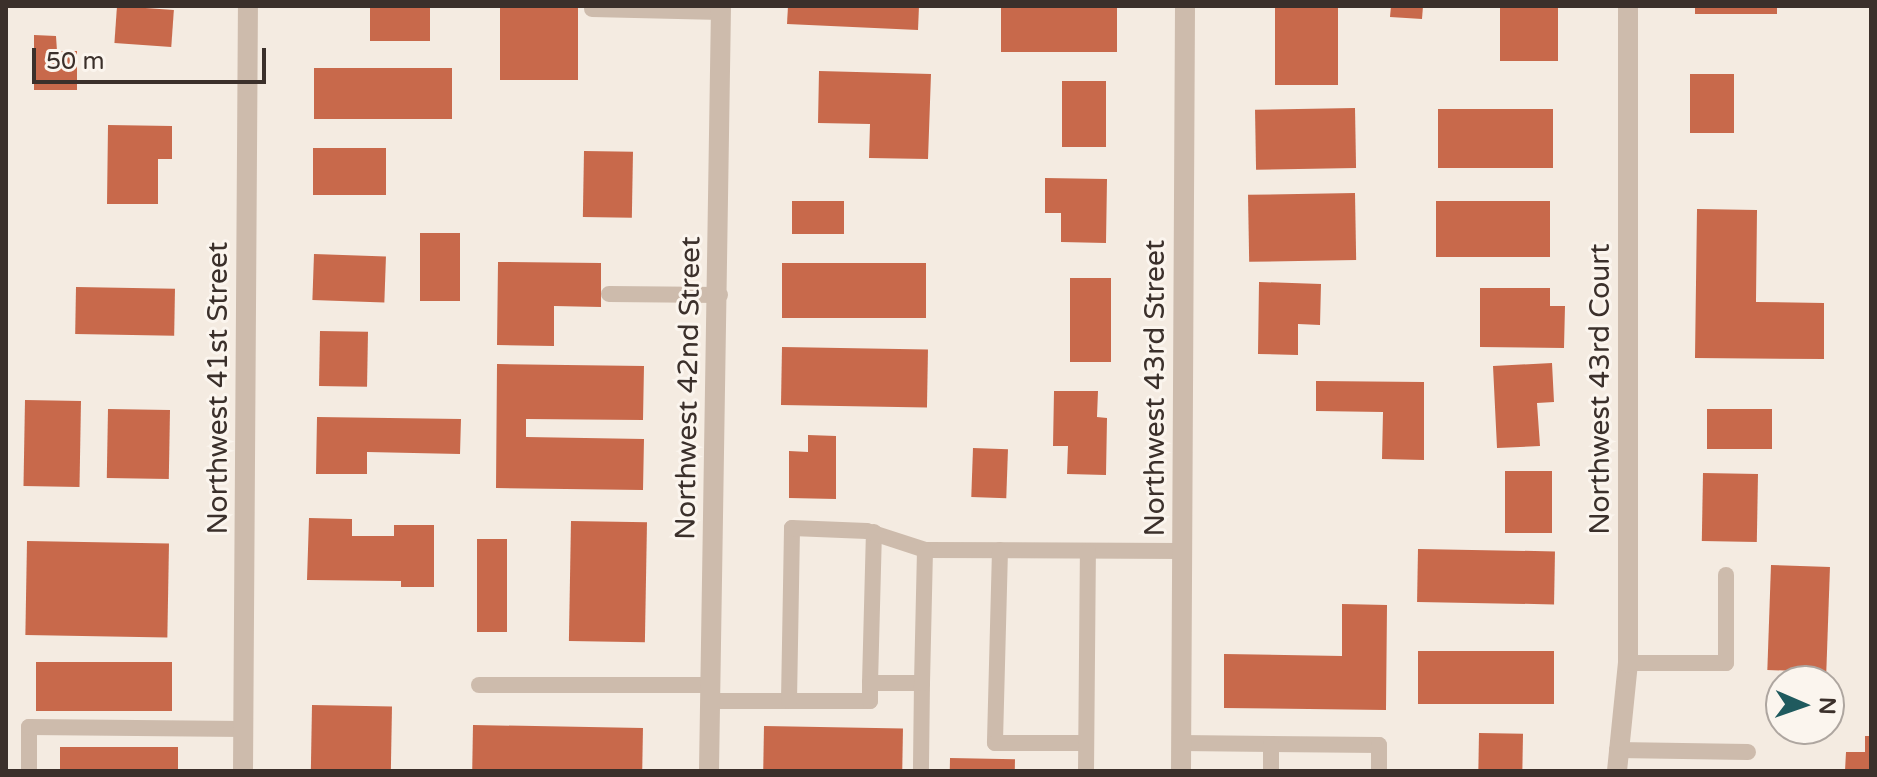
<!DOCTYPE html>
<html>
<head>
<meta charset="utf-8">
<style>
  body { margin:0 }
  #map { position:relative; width:1877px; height:777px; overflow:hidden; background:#f4ebe1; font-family:"Varela Round",sans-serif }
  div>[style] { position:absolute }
  .building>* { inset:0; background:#c8694b; transform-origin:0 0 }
  .lane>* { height:16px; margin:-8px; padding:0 8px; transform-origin:8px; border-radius:8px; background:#cdbbac }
  .street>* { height:20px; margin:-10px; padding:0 10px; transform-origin:10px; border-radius:10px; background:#cdbbac }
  span { translate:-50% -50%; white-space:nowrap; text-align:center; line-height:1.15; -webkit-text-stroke:6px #fbf5ee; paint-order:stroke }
  .street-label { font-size:28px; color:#3b302b }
  .frame { position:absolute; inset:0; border:8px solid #3b302b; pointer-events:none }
  .north { position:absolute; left:1765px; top:665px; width:80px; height:80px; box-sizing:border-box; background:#fbf5ee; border:2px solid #aea6a0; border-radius:50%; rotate:92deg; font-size:22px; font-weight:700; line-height:32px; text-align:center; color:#3b302b }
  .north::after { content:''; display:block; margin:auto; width:28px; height:36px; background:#1f5a5e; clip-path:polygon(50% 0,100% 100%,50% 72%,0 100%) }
  .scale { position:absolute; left:32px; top:48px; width:234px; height:36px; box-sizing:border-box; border:4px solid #3b302b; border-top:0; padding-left:10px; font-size:24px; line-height:28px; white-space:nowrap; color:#3b302b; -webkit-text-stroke:6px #fbf5ee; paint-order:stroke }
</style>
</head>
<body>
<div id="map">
  <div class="building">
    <div style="left:117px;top:6px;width:57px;height:37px;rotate:4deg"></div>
    <div style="left:370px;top:6px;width:60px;height:35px"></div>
    <div style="left:500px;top:6px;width:78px;height:74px"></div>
    <div style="clip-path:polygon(788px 6px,919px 6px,918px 30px,787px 24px)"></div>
    <div style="left:1001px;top:6px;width:116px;height:46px"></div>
    <div style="left:1275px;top:6px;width:63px;height:79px"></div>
    <div style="clip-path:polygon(1391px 6px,1423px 6px,1422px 19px,1390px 17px)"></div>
    <div style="left:1500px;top:6px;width:58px;height:55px"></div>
    <div style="left:1695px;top:6px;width:82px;height:8px"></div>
    <div style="clip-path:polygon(34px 35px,56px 36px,57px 51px,77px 51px,77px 90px,34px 90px)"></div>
    <div style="left:314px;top:68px;width:138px;height:51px"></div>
    <div style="clip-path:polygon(819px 71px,931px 74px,928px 159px,869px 158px,870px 124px,818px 123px)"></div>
    <div style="left:1690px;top:74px;width:44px;height:59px"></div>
    <div style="left:1062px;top:81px;width:44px;height:66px"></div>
    <div style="left:1355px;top:108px;width:60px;height:100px;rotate:89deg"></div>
    <div style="left:1438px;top:109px;width:115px;height:59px"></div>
    <div style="clip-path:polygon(108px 125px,172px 126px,172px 159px,158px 159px,158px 204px,107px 204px)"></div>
    <div style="left:313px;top:148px;width:73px;height:47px"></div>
    <div style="left:584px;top:151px;width:49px;height:66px;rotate:1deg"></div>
    <div style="clip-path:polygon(1045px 178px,1107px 179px,1106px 243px,1061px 242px,1061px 213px,1045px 213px)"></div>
    <div style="left:1355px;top:193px;width:67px;height:107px;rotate:89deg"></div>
    <div style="left:792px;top:201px;width:52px;height:33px"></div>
    <div style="left:1436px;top:201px;width:114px;height:56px"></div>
    <div style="clip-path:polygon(1697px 209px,1757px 210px,1756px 302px,1824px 303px,1824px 359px,1695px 358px)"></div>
    <div style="left:420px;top:233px;width:40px;height:68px"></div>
    <div style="left:314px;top:254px;width:72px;height:46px;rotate:2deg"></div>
    <div style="clip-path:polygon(498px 262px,601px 263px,601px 307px,554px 306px,554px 346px,497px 345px)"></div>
    <div style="left:782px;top:263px;width:144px;height:55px"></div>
    <div style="left:1070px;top:278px;width:41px;height:84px"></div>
    <div style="clip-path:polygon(1259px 282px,1321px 284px,1320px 325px,1298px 324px,1298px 355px,1258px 354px)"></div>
    <div style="left:76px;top:287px;width:99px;height:47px;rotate:1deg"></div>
    <div style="clip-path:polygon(1480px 288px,1550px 288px,1550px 306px,1565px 306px,1564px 348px,1480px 347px)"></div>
    <div style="left:320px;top:331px;width:48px;height:55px;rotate:1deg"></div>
    <div style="left:782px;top:347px;width:146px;height:58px;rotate:1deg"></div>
    <div style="clip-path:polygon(1552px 363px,1554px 402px,1537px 403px,1540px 446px,1497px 448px,1493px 366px)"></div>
    <div style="clip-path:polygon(497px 364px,644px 366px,643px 420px,526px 419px,526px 437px,644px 439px,643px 490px,496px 488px)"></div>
    <div style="clip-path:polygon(1316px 381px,1424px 382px,1424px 460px,1382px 459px,1383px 412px,1316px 411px)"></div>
    <div style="clip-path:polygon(1054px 391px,1098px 391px,1097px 417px,1107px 418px,1106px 475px,1067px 474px,1068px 446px,1053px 446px)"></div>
    <div style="left:25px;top:400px;width:56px;height:86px;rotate:1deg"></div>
    <div style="left:108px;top:409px;width:62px;height:69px;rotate:1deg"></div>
    <div style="left:1707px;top:409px;width:65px;height:40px"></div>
    <div style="clip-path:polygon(317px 417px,461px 419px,460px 454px,367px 452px,367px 474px,316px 474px)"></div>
    <div style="clip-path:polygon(808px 435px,836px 436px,836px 499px,789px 498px,789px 451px,808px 452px)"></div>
    <div style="left:973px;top:448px;width:35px;height:49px;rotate:2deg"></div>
    <div style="left:1505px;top:471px;width:47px;height:62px"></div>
    <div style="left:1703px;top:473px;width:55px;height:68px;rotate:1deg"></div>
    <div style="clip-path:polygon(309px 518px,352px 519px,352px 536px,394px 536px,394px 525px,434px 525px,434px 587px,401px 587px,401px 581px,307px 580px)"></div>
    <div style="left:571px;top:521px;width:76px;height:120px;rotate:1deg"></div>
    <div style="left:477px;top:539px;width:30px;height:93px"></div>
    <div style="left:27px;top:541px;width:142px;height:94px;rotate:1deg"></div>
    <div style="left:1418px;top:549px;width:137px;height:53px;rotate:1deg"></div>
    <div style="left:1771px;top:565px;width:59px;height:105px;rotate:2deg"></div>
    <div style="clip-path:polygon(1342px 604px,1387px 605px,1386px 710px,1224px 708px,1224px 654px,1342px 656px)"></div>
    <div style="left:1418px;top:651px;width:136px;height:53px"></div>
    <div style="left:172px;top:662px;width:49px;height:136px;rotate:90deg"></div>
    <div style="left:312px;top:705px;width:80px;height:66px;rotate:1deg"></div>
    <div style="left:473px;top:725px;width:170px;height:46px;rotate:1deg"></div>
    <div style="left:764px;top:726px;width:139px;height:45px;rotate:1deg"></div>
    <div style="left:1479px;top:733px;width:44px;height:38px;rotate:1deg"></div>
    <div style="clip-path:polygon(1865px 736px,1871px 736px,1871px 771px,1845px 771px,1846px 752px,1865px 752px)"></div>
    <div style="left:60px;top:747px;width:118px;height:24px"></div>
    <div style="left:950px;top:758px;width:65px;height:13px;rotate:1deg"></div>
  </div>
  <div class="lane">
    <div style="left:592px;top:9px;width:129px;rotate:1.3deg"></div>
    <div style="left:609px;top:294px;width:111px;rotate:0.5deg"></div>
    <div style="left:925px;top:550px;width:257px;rotate:0.2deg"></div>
    <div style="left:1000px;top:550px;width:193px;rotate:91.5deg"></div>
    <div style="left:995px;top:743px;width:91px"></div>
    <div style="left:1628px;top:663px;width:98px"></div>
    <div style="left:1726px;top:663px;width:88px;rotate:-90deg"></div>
    <div style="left:870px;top:683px;width:151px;rotate:-88.5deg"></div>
    <div style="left:479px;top:685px;width:230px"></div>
    <div style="left:710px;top:701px;width:160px"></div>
    <div style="left:870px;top:701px;width:18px;rotate:-90deg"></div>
    <div style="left:870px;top:683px;width:52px"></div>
    <div style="left:922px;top:683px;width:88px;rotate:90.7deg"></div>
    <div style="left:789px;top:701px;width:173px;rotate:-89deg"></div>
    <div style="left:792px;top:528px;width:75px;rotate:2.3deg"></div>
    <div style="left:867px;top:531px;width:61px;rotate:18.1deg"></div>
    <div style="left:925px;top:550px;width:133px;rotate:91.3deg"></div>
    <div style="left:1181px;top:743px;width:198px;rotate:0.6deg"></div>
    <div style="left:1379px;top:745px;width:26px;rotate:90deg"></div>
    <div style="left:1271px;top:744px;width:27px;rotate:90deg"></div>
    <div style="left:1617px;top:750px;width:131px;rotate:0.9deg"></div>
    <div style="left:29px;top:771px;width:44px;rotate:-90deg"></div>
    <div style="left:29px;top:727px;width:215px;rotate:0.5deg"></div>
    <div style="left:1086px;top:771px;width:220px;rotate:-89.5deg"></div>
  </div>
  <div class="street">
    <div style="left:243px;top:771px;width:765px;rotate:-89.63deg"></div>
    <div style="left:709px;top:771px;width:765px;rotate:-89.1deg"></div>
    <div style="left:1181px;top:771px;width:765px;rotate:-89.7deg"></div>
    <div style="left:1617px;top:771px;width:109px;rotate:-84.2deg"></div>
    <div style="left:1628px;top:663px;width:657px;rotate:-90deg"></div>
  </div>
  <div class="street-label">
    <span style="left:218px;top:388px;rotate:-90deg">Northwest 41st Street</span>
    <span style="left:688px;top:388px;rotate:-89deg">Northwest 42nd Street</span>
    <span style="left:1155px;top:388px;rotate:-90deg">Northwest 43rd Street</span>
    <span style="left:1600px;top:389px;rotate:-90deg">Northwest 43rd Court</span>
  </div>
  <div class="frame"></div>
  <div class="north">N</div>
  <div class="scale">50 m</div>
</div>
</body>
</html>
